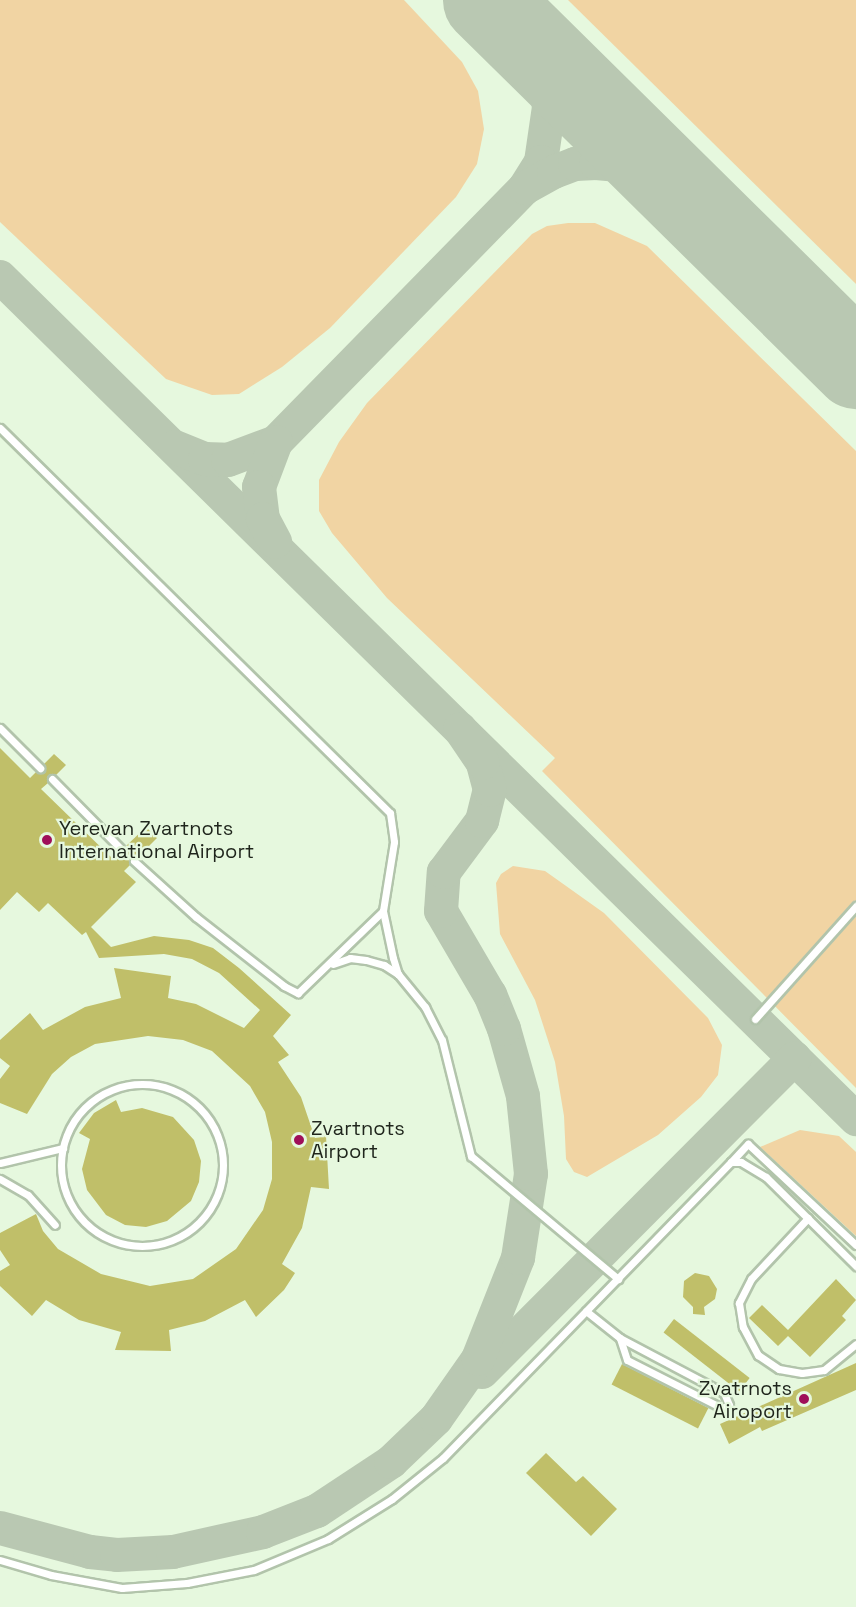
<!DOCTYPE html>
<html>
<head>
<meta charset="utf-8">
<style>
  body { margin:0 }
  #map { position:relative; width:856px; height:1607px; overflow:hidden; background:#e6f8de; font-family:"Space Grotesk",sans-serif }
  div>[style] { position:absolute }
  .green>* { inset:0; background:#f1d4a3 }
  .taxiway>* { height:34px; margin:-17px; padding:0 17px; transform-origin:17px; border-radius:17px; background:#b9c8b2 }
  .runway>* { height:87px; margin:-43.5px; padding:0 43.5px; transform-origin:43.5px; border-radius:43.5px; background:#b9c8b2 }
  .building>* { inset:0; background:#c0bf69; transform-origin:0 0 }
  .roads { filter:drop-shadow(2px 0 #b2c4ab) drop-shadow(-2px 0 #b2c4ab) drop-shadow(0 2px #b2c4ab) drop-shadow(0 -2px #b2c4ab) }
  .service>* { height:7px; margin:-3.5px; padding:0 3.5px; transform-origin:3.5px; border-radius:3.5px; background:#fff }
  .service>.ring { margin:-3.5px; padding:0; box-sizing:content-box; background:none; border:7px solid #fff; border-radius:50% }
  .dots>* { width:16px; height:16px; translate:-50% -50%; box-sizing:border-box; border:3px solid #e6f8de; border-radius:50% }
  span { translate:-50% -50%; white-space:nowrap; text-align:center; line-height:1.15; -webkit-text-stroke:4.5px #e6f8de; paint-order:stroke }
  .poi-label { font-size:20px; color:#1f251c }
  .left { translate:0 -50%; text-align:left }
  .right { translate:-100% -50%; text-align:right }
</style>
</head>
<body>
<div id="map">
  <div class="green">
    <div style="clip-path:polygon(0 0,404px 0,462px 62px,478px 91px,484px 129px,477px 164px,456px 197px,330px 328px,282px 367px,239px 394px,212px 395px,186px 386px,166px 379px,0 222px)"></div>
    <div style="clip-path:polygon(568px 0,856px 0,856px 284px)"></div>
    <div style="clip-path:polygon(568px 223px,595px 223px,647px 246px,856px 451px,856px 1088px,542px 771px,555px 758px,387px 598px,332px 533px,319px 511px,319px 480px,339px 442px,367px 403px,532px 234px,547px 226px)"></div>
    <div style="clip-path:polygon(513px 866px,545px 871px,604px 913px,708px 1018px,722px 1045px,718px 1075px,701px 1097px,658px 1135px,587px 1177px,574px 1172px,566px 1159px,564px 1116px,555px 1062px,535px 1000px,500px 934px,496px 883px,501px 874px)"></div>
    <div style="clip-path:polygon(800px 1130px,839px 1136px,856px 1152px,856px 1236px,760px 1147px)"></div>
  </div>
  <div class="taxiway">
    <div style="left:510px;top:23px;width:28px;rotate:51deg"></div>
    <div style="left:528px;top:45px;width:31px;rotate:63deg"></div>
    <div style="left:542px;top:73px;width:35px;rotate:78deg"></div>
    <div style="left:549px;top:107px;width:56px;rotate:98.3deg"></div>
    <div style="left:541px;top:162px;width:31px;rotate:122deg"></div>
    <div style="left:0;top:277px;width:1201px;rotate:44.53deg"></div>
    <div style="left:276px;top:442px;width:356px;rotate:-45.6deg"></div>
    <div style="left:525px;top:188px;width:33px;rotate:-29deg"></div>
    <div style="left:554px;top:172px;width:22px;rotate:-21deg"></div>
    <div style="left:575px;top:164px;width:21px;rotate:-3deg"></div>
    <div style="left:596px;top:163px;width:23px;rotate:5deg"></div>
    <div style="left:619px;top:165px;width:54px;rotate:18.4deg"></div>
    <div style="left:175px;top:447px;width:32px;rotate:22deg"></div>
    <div style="left:205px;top:459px;width:23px;rotate:2deg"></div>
    <div style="left:228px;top:460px;width:51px;rotate:-20.6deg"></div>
    <div style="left:276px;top:442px;width:48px;rotate:110.7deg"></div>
    <div style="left:259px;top:487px;width:32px;rotate:83deg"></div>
    <div style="left:263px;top:519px;width:26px;rotate:62deg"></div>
    <div style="left:482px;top:1372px;width:443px;rotate:-45.1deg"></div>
    <div style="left:0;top:1528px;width:93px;rotate:14.9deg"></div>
    <div style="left:90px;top:1552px;width:27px;rotate:6deg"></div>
    <div style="left:117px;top:1555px;width:56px;rotate:-3.1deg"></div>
    <div style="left:173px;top:1552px;width:92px;rotate:-12.5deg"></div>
    <div style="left:263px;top:1532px;width:58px;rotate:-21.3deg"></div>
    <div style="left:317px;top:1511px;width:89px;rotate:-33.5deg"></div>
    <div style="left:391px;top:1462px;width:62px;rotate:-43.7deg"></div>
    <div style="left:436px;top:1419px;width:73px;rotate:-55deg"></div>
    <div style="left:478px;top:1359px;width:109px;rotate:-68.4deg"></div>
    <div style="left:518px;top:1258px;width:85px;rotate:-81.2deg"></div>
    <div style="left:531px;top:1174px;width:78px;rotate:-95.9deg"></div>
    <div style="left:523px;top:1096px;width:70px;rotate:-105.8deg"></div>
    <div style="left:504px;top:1029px;width:37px;rotate:-112deg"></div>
    <div style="left:490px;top:995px;width:97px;rotate:-120.3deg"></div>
    <div style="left:441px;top:911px;width:39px;rotate:-86deg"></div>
    <div style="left:444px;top:872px;width:64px;rotate:-53.3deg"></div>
    <div style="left:482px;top:821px;width:32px;rotate:-76deg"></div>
    <div style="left:490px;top:790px;width:28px;rotate:-105deg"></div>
    <div style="left:483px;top:763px;width:41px;rotate:-124.1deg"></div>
  </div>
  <div class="runway">
    <div style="left:486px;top:0;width:520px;rotate:44.61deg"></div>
  </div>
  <div class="building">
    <div style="clip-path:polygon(0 748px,30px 778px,36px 772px,44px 772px,44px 764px,54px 754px,66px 765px,56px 775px,48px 775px,48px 783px,41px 789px,113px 859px,126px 854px,126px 846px,146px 827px,157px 838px,138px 857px,129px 858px,130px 865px,124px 871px,136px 882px,91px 927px,111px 947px,154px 936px,189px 940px,213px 948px,239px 968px,291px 1015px,273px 1036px,289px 1055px,278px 1062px,301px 1097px,315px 1138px,326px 1136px,329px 1189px,311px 1187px,302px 1228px,282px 1264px,295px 1273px,284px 1290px,256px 1317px,245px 1300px,205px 1321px,169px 1330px,171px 1351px,115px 1350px,121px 1332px,79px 1320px,46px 1300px,32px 1316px,0 1286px,0 1271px,10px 1265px,0 1250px,0 1233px,36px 1214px,43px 1231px,58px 1249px,101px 1274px,150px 1286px,193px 1279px,236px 1249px,263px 1210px,272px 1179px,272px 1142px,265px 1112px,250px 1086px,212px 1051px,183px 1040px,148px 1036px,95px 1044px,71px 1057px,52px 1074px,27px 1114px,0 1103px,0 1079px,10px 1066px,0 1058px,0 1040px,30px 1013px,43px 1030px,85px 1007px,121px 998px,114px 968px,171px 976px,168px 998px,196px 1004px,244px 1028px,260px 1010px,219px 973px,192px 959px,164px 954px,99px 958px,86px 932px,82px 935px,48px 903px,39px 912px,17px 892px,0 910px)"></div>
    <div style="clip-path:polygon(116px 1100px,121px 1112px,142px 1108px,173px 1117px,194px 1140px,201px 1161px,199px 1182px,191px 1201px,167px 1221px,146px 1227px,125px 1225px,106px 1215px,87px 1190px,82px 1169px,90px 1139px,79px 1133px,94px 1113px)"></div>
    <div style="clip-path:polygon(695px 1273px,709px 1276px,717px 1289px,715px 1299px,704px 1307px,705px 1315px,693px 1314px,693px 1307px,683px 1297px,684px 1281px)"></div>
    <div style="clip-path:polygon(836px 1279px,856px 1300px,842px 1316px,846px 1320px,810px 1357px,788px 1336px,778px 1346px,749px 1318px,762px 1305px,788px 1330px)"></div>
    <div style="left:674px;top:1319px;width:96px;height:17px;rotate:38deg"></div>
    <div style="clip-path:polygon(856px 1363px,856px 1390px,762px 1431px,760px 1427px,729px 1444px,720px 1424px)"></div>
    <div style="left:622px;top:1364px;width:97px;height:23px;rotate:27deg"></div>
    <div style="clip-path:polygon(546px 1453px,576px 1482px,583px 1476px,617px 1509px,591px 1536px,526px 1473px)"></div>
  </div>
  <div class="roads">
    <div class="service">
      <div style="left:0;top:428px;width:548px;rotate:44.63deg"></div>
      <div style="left:390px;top:813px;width:29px;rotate:82deg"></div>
      <div style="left:394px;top:842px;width:70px;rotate:99.1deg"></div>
      <div style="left:383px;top:911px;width:48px;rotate:78deg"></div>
      <div style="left:393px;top:958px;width:17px;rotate:73deg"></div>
      <div style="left:398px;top:974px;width:43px;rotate:50.7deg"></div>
      <div style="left:425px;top:1007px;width:37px;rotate:63deg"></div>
      <div style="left:442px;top:1040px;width:120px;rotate:76deg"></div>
      <div style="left:471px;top:1156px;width:192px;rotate:39.9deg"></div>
      <div style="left:0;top:728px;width:57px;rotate:45deg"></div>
      <div style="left:52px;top:779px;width:100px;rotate:45.4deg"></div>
      <div style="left:134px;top:861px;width:84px;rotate:42.1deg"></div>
      <div style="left:196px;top:917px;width:112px;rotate:38.1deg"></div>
      <div style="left:284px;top:986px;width:16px;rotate:27deg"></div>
      <div style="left:298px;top:993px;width:118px;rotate:-44deg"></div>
      <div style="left:333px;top:964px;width:18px;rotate:-19deg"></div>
      <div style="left:350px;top:958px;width:16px;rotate:7deg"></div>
      <div style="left:366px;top:960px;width:19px;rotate:16deg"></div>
      <div style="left:384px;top:965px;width:17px;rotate:33deg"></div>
      <div style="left:755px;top:1019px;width:152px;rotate:-48.2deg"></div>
      <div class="ring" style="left:61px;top:1084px;width:155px;height:155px"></div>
      <div style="left:731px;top:1162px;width:25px;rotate:-47deg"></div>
      <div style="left:748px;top:1144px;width:148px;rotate:43.1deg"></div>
      <div style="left:0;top:1163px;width:65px;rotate:-13.4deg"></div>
      <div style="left:0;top:1179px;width:32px;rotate:30deg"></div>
      <div style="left:28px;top:1195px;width:40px;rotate:48deg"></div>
      <div style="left:808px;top:1218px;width:83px;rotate:133.1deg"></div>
      <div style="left:751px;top:1279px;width:27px;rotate:117deg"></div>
      <div style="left:739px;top:1303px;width:24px;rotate:81deg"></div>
      <div style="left:743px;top:1327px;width:32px;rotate:62deg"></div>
      <div style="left:758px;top:1355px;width:25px;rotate:34deg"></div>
      <div style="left:779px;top:1369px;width:23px;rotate:10deg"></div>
      <div style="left:802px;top:1373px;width:22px;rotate:-8deg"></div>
      <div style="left:824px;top:1370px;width:41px;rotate:-39.1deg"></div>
      <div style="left:586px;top:1311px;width:43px;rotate:38.5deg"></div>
      <div style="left:620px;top:1338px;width:118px;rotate:27.9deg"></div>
      <div style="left:724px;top:1393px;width:13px;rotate:67deg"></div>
      <div style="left:729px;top:1405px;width:8px;rotate:157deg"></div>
      <div style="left:722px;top:1408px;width:106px;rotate:-153.2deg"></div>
      <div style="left:627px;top:1360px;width:23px;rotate:-108deg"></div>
      <div style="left:0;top:1560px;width:53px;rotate:16.4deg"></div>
      <div style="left:51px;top:1575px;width:72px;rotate:10.4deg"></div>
      <div style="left:122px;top:1588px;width:65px;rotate:-4.4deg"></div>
      <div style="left:187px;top:1583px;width:68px;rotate:-11deg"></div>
      <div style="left:254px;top:1570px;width:80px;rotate:-22.7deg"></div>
      <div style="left:328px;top:1539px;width:75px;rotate:-32deg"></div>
      <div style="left:392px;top:1499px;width:65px;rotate:-38.8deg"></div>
      <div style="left:443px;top:1458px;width:413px;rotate:-45.8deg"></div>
      <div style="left:731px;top:1162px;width:10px"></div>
      <div style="left:741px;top:1162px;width:29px;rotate:31deg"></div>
      <div style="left:766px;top:1177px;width:127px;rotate:44.7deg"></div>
    </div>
  </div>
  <div class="dots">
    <div style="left:47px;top:840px;background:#9f0f59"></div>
    <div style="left:299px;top:1140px;background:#9f0f59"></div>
    <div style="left:804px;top:1399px;background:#9f0f59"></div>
  </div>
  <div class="poi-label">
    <span class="left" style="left:59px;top:840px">Yerevan Zvartnots<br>International Airport</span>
    <span class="left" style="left:311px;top:1140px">Zvartnots<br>Airport</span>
    <span class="right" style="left:792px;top:1400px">Zvatrnots<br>Airoport</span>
  </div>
</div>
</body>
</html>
